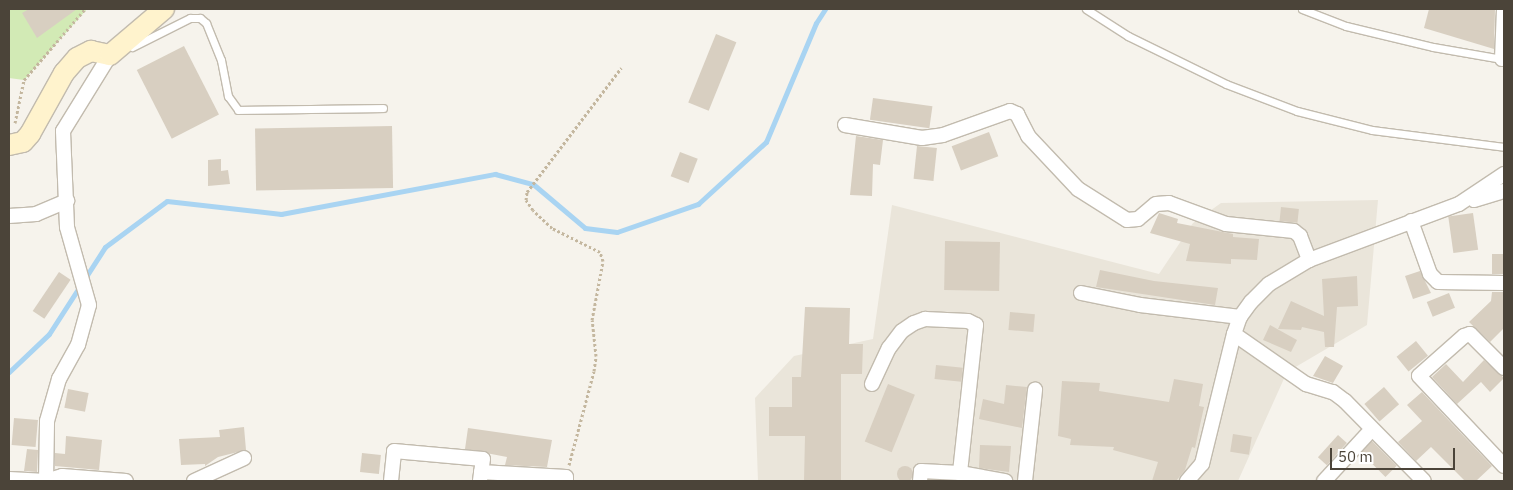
<!DOCTYPE html>
<html>
<head>
<meta charset="utf-8">
<style>
  body { margin:0 }
  #map { position:relative; width:1513px; height:490px; overflow:hidden; background:#f6f3ec; font-family:"IBM Plex Sans",sans-serif }
  div>[style] { position:absolute }
  .residential>* { inset:0; background:#eae5da }
  .green>* { inset:0; background:#d2eab5 }
  .stream>* { height:5px; margin:-2.5px; padding:0 2.5px; transform-origin:2.5px; border-radius:2.5px; background:#a9d4f2 }
  .building>* { inset:0; background:#d8cfc1; transform-origin:0 0 }
  .round { border-radius:50% }
  .path>* { height:3px; margin-top:-1.5px; transform-origin:0; background:repeating-linear-gradient(90deg,#c4b79f 0 2.5px,transparent 0 5px) }
  .roads { filter:drop-shadow(1px 0 #c2bbae) drop-shadow(-1px 0 #c2bbae) drop-shadow(0 1px #c2bbae) drop-shadow(0 -1px #c2bbae) }
  .lane>* { height:7px; margin:-3.5px; padding:0 3.5px; transform-origin:3.5px; border-radius:3.5px; background:#fff }
  .street>* { height:14px; margin:-7px; padding:0 7px; transform-origin:7px; border-radius:7px; background:#fff }
  .secondary>* { height:20px; margin:-10px; padding:0 10px; transform-origin:10px; border-radius:10px; background:#fff3cd }
  span { translate:-50% -50%; white-space:nowrap; text-align:center; line-height:1.15; -webkit-text-stroke:5px #fff; paint-order:stroke }
  .frame { position:absolute; inset:0; border:10px solid #4b4439; pointer-events:none }
  .scale { position:absolute; left:1330px; top:448px; width:125px; height:22px; box-sizing:border-box; border:2px solid #4b4439; border-top:0; padding-left:6px; font-size:15px; line-height:18px; white-space:nowrap; color:#4b4439; -webkit-text-stroke:4px #fff; paint-order:stroke }
</style>
</head>
<body>
<div id="map">
  <div class="residential">
    <div style="clip-path:polygon(1378px 200px,1367px 325px,1287px 372px,1238px 481px,758px 481px,755px 398px,794px 356px,873px 339px,892px 205px,1159px 274px,1193px 223px,1221px 203px)"></div>
  </div>
  <div class="green">
    <div style="clip-path:polygon(9px 9px,87px 9px,24px 80px,9px 78px)"></div>
  </div>
  <div class="stream">
    <div style="left:9px;top:372px;width:55px;rotate:-43.5deg"></div>
    <div style="left:49px;top:334px;width:103px;rotate:-57.2deg"></div>
    <div style="left:105px;top:247px;width:77px;rotate:-36.6deg"></div>
    <div style="left:167px;top:201px;width:115px;rotate:6.5deg"></div>
    <div style="left:281px;top:214px;width:218px;rotate:-10.6deg"></div>
    <div style="left:495px;top:174px;width:39px;rotate:15deg"></div>
    <div style="left:533px;top:184px;width:68px;rotate:40.2deg"></div>
    <div style="left:585px;top:228px;width:32px;rotate:7deg"></div>
    <div style="left:617px;top:232px;width:86px;rotate:-19.1deg"></div>
    <div style="left:698px;top:204px;width:92px;rotate:-42.4deg"></div>
    <div style="left:766px;top:142px;width:129px;rotate:-67.2deg"></div>
    <div style="left:816px;top:23px;width:17px;rotate:-57deg"></div>
  </div>
  <div class="building">
    <div style="clip-path:polygon(29px 9px,77px 9px,37px 38px,22px 13px)"></div>
    <div style="clip-path:polygon(1429px 9px,1495px 9px,1494px 49px,1424px 28px)"></div>
    <div style="left:716px;top:34px;width:22px;height:74px;rotate:22deg"></div>
    <div style="left:184px;top:46px;width:77px;height:53px;rotate:63deg"></div>
    <div style="left:873px;top:98px;width:60px;height:22px;rotate:8deg"></div>
    <div style="left:392px;top:126px;width:62px;height:137px;rotate:89deg"></div>
    <div style="left:989px;top:132px;width:26px;height:40px;rotate:69deg"></div>
    <div style="clip-path:polygon(856px 136px,883px 140px,880px 165px,873px 164px,872px 196px,850px 195px)"></div>
    <div style="left:917px;top:146px;width:20px;height:33px;rotate:6deg"></div>
    <div style="left:680px;top:152px;width:19px;height:26px;rotate:21deg"></div>
    <div style="clip-path:polygon(221px 159px,221px 171px,228px 170px,230px 184px,208px 186px,208px 160px)"></div>
    <div style="left:1281px;top:207px;width:18px;height:14px;rotate:6deg"></div>
    <div style="clip-path:polygon(1159px 213px,1178px 219px,1177px 223px,1233px 234px,1233px 237px,1259px 239px,1257px 260px,1231px 259px,1231px 264px,1186px 261px,1190px 244px,1150px 233px)"></div>
    <div style="left:1473px;top:213px;width:37px;height:25px;rotate:82deg"></div>
    <div style="left:945px;top:241px;width:55px;height:49px;rotate:1deg"></div>
    <div style="left:1492px;top:254px;width:12px;height:20px"></div>
    <div style="clip-path:polygon(1100px 270px,1154px 281px,1218px 288px,1215px 305px,1096px 287px)"></div>
    <div style="clip-path:polygon(1420px 271px,1431px 293px,1413px 299px,1405px 276px)"></div>
    <div style="left:59px;top:272px;width:14px;height:47px;rotate:34deg"></div>
    <div style="clip-path:polygon(1357px 276px,1358px 306px,1337px 307px,1334px 347px,1325px 347px,1324px 332px,1302px 327px,1301px 330px,1278px 329px,1291px 301px,1324px 316px,1322px 279px)"></div>
    <div style="clip-path:polygon(1492px 292px,1504px 292px,1504px 328px,1490px 342px,1469px 322px,1491px 301px)"></div>
    <div style="left:1449px;top:293px;width:16px;height:24px;rotate:68deg"></div>
    <div style="clip-path:polygon(805px 307px,850px 308px,849px 344px,863px 344px,862px 374px,841px 374px,841px 481px,804px 481px,805px 436px,769px 436px,769px 407px,792px 407px,792px 377px,801px 377px)"></div>
    <div style="left:1010px;top:312px;width:25px;height:18px;rotate:5deg"></div>
    <div style="clip-path:polygon(1270px 325px,1297px 340px,1291px 352px,1263px 340px)"></div>
    <div style="left:1416px;top:341px;width:19px;height:25px;rotate:51deg"></div>
    <div style="clip-path:polygon(1325px 356px,1343px 366px,1333px 383px,1313px 376px)"></div>
    <div style="clip-path:polygon(1484px 360px,1504px 378px,1490px 392px,1481px 382px,1457px 404px,1432px 377px,1446px 364px,1463px 382px)"></div>
    <div style="left:936px;top:365px;width:27px;height:14px;rotate:6deg"></div>
    <div style="clip-path:polygon(1174px 379px,1203px 384px,1199px 406px,1204px 407px,1195px 448px,1192px 447px,1185px 470px,1176px 481px,1152px 481px,1158px 462px,1113px 450px,1114px 447px,1070px 445px,1071px 439px,1058px 436px,1062px 381px,1100px 383px,1099px 391px,1169px 402px)"></div>
    <div style="left:888px;top:384px;width:29px;height:62px;rotate:22deg"></div>
    <div style="clip-path:polygon(1006px 385px,1027px 387px,1022px 428px,979px 419px,983px 399px,1004px 404px)"></div>
    <div style="left:1384px;top:387px;width:23px;height:26px;rotate:49deg"></div>
    <div style="left:68px;top:389px;width:21px;height:19px;rotate:11deg"></div>
    <div style="clip-path:polygon(1422px 392px,1492px 466px,1476px 481px,1465px 481px,1431px 447px,1416px 461px,1398px 442px,1422px 421px,1407px 405px)"></div>
    <div style="left:14px;top:418px;width:24px;height:27px;rotate:5deg"></div>
    <div style="clip-path:polygon(244px 427px,246px 450px,218px 457px,205px 466px,205px 464px,181px 465px,179px 439px,220px 437px,219px 430px)"></div>
    <div style="clip-path:polygon(468px 428px,552px 440px,547px 467px,505px 465px,507px 457px,465px 449px)"></div>
    <div style="left:1233px;top:434px;width:19px;height:18px;rotate:9deg"></div>
    <div style="left:1338px;top:435px;width:12px;height:30px;rotate:42deg"></div>
    <div style="clip-path:polygon(66px 436px,102px 440px,99px 470px,55px 466px,55px 453px,65px 454px)"></div>
    <div style="left:1372px;top:441px;width:35px;height:16px;rotate:45deg"></div>
    <div style="clip-path:polygon(980px 445px,1011px 446px,1009px 472px,979px 468px)"></div>
    <div style="clip-path:polygon(27px 449px,38px 450px,37px 472px,24px 471px)"></div>
    <div style="left:362px;top:453px;width:19px;height:19px;rotate:6deg"></div>
    <div class="round" style="left:897px;top:466px;width:16px;height:16px"></div>
  </div>
  <div class="path">
    <div style="left:15px;top:123px;width:44px;rotate:-78.2deg"></div>
    <div style="left:24px;top:80px;width:94px;rotate:-49.3deg"></div>
    <div style="left:569px;top:465px;width:97px;rotate:-75.1deg"></div>
    <div style="left:594px;top:371px;width:15px;rotate:-82deg"></div>
    <div style="left:596px;top:356px;width:36px;rotate:-96deg"></div>
    <div style="left:592px;top:320px;width:60px;rotate:-79.4deg"></div>
    <div style="left:603px;top:261px;width:9px;rotate:-108deg"></div>
    <div style="left:600px;top:252px;width:54px;rotate:-153.4deg"></div>
    <div style="left:552px;top:228px;width:26px;rotate:-137deg"></div>
    <div style="left:533px;top:210px;width:12px;rotate:-125deg"></div>
    <div style="left:526px;top:200px;width:8px;rotate:-83deg"></div>
    <div style="left:527px;top:192px;width:156px;rotate:-52.8deg"></div>
  </div>
  <div class="roads">
    <div class="lane">
      <div style="left:1086px;top:9px;width:50px;rotate:32.7deg"></div>
      <div style="left:1128px;top:36px;width:109px;rotate:26.1deg"></div>
      <div style="left:1226px;top:84px;width:76px;rotate:20.8deg"></div>
      <div style="left:1297px;top:111px;width:77px;rotate:14.2deg"></div>
      <div style="left:1372px;top:130px;width:133px;rotate:7.3deg"></div>
      <div style="left:1302px;top:9px;width:47px;rotate:21.1deg"></div>
      <div style="left:1346px;top:26px;width:89px;rotate:13.6deg"></div>
      <div style="left:1433px;top:47px;width:70px;rotate:9.9deg"></div>
      <div style="left:132px;top:47px;width:65px;rotate:-26.6deg"></div>
      <div style="left:190px;top:18px;width:10px"></div>
      <div style="left:200px;top:18px;width:8px;rotate:40deg"></div>
      <div style="left:206px;top:23px;width:40px;rotate:68deg"></div>
      <div style="left:221px;top:60px;width:37px;rotate:79deg"></div>
      <div style="left:228px;top:96px;width:17px;rotate:54deg"></div>
      <div style="left:238px;top:110px;width:145px;rotate:-0.8deg"></div>
    </div>
    <div class="street">
      <div style="left:1502px;top:59px;width:50px;rotate:-87.7deg"></div>
      <div style="left:845px;top:125px;width:78px;rotate:9.6deg"></div>
      <div style="left:922px;top:138px;width:21px;rotate:-8deg"></div>
      <div style="left:943px;top:135px;width:71px;rotate:-19.7deg"></div>
      <div style="left:1010px;top:111px;width:8px;rotate:23deg"></div>
      <div style="left:1017px;top:114px;width:25px;rotate:63deg"></div>
      <div style="left:1028px;top:136px;width:73px;rotate:46.7deg"></div>
      <div style="left:1078px;top:189px;width:58px;rotate:32.3deg"></div>
      <div style="left:1127px;top:220px;width:11px;rotate:-5deg"></div>
      <div style="left:1138px;top:219px;width:23px;rotate:-40deg"></div>
      <div style="left:1156px;top:204px;width:13px;rotate:-4deg"></div>
      <div style="left:1169px;top:203px;width:61px;rotate:20.2deg"></div>
      <div style="left:1226px;top:224px;width:68px;rotate:5.9deg"></div>
      <div style="left:1294px;top:231px;width:8px;rotate:40deg"></div>
      <div style="left:1300px;top:236px;width:26px;rotate:69deg"></div>
      <div style="left:1474px;top:200px;width:31px;rotate:-17deg"></div>
      <div style="left:9px;top:216px;width:27px;rotate:-4deg"></div>
      <div style="left:36px;top:214px;width:34px;rotate:-23deg"></div>
      <div style="left:1411px;top:221px;width:56px;rotate:70.3deg"></div>
      <div style="left:1430px;top:274px;width:11px;rotate:45deg"></div>
      <div style="left:1438px;top:282px;width:66px;rotate:0.9deg"></div>
      <div style="left:1081px;top:293px;width:60px;rotate:11.5deg"></div>
      <div style="left:1140px;top:305px;width:101px;rotate:6.8deg"></div>
      <div style="left:1234px;top:334px;width:88px;rotate:34.8deg"></div>
      <div style="left:1306px;top:384px;width:28px;rotate:17deg"></div>
      <div style="left:1333px;top:392px;width:15px;rotate:37deg"></div>
      <div style="left:1345px;top:401px;width:112px;rotate:45.4deg"></div>
      <div style="left:1504px;top:368px;width:48px;rotate:-135deg"></div>
      <div style="left:1470px;top:334px;width:6px;rotate:162deg"></div>
      <div style="left:1464px;top:336px;width:60px;rotate:138.4deg"></div>
      <div style="left:1419px;top:376px;width:124px;rotate:46.6deg"></div>
      <div style="left:872px;top:384px;width:40px;rotate:-65deg"></div>
      <div style="left:889px;top:348px;width:21px;rotate:-53deg"></div>
      <div style="left:902px;top:331px;width:14px;rotate:-34deg"></div>
      <div style="left:914px;top:323px;width:12px;rotate:-20deg"></div>
      <div style="left:925px;top:319px;width:43px;rotate:2.7deg"></div>
      <div style="left:968px;top:321px;width:9px;rotate:27deg"></div>
      <div style="left:976px;top:325px;width:149px;rotate:96.2deg"></div>
      <div style="left:481px;top:472px;width:85px;rotate:3.4deg"></div>
      <div style="left:566px;top:477px;width:4px;rotate:90deg"></div>
      <div style="left:9px;top:479px;width:37px;rotate:3deg"></div>
      <div style="left:46px;top:481px;width:17px;rotate:-17deg"></div>
      <div style="left:62px;top:476px;width:64px;rotate:4.5deg"></div>
      <div style="left:46px;top:481px;width:60px;rotate:-89deg"></div>
      <div style="left:47px;top:421px;width:44px;rotate:-74.1deg"></div>
      <div style="left:59px;top:379px;width:39px;rotate:-61deg"></div>
      <div style="left:78px;top:345px;width:41px;rotate:-74.6deg"></div>
      <div style="left:89px;top:305px;width:81px;rotate:-105.8deg"></div>
      <div style="left:67px;top:227px;width:96px;rotate:-92.4deg"></div>
      <div style="left:63px;top:131px;width:89px;rotate:-58.3deg"></div>
      <div style="left:194px;top:481px;width:55px;rotate:-24.7deg"></div>
      <div style="left:391px;top:481px;width:30px;rotate:-84deg"></div>
      <div style="left:394px;top:451px;width:89px;rotate:5.1deg"></div>
      <div style="left:483px;top:459px;width:22px;rotate:98deg"></div>
      <div style="left:920px;top:481px;width:10px;rotate:-84deg"></div>
      <div style="left:921px;top:471px;width:39px;rotate:3deg"></div>
      <div style="left:960px;top:473px;width:46px;rotate:10.1deg"></div>
      <div style="left:1025px;top:481px;width:92px;rotate:-83.7deg"></div>
      <div style="left:1187px;top:481px;width:23px;rotate:-49deg"></div>
      <div style="left:1202px;top:464px;width:134px;rotate:-76.2deg"></div>
      <div style="left:1234px;top:334px;width:18px;rotate:-71deg"></div>
      <div style="left:1240px;top:317px;width:19px;rotate:-54deg"></div>
      <div style="left:1251px;top:302px;width:25px;rotate:-45deg"></div>
      <div style="left:1269px;top:284px;width:47px;rotate:-31deg"></div>
      <div style="left:1309px;top:260px;width:160px;rotate:-20.5deg"></div>
      <div style="left:1459px;top:204px;width:54px;rotate:-33.7deg"></div>
      <div style="left:1324px;top:481px;width:69px;rotate:-47.3deg"></div>
    </div>
    <div class="secondary">
      <div style="left:9px;top:145px;width:14px;rotate:-12deg"></div>
      <div style="left:23px;top:142px;width:11px;rotate:-49deg"></div>
      <div style="left:30px;top:134px;width:70px;rotate:-60.9deg"></div>
      <div style="left:64px;top:73px;width:20px;rotate:-49deg"></div>
      <div style="left:77px;top:58px;width:16px;rotate:-27deg"></div>
      <div style="left:91px;top:51px;width:19px;rotate:12deg"></div>
      <div style="left:110px;top:55px;width:71px;rotate:-40.4deg"></div>
    </div>
  </div>
  <div class="frame"></div>
  <div class="scale">50 m</div>
</div>
</body>
</html>
